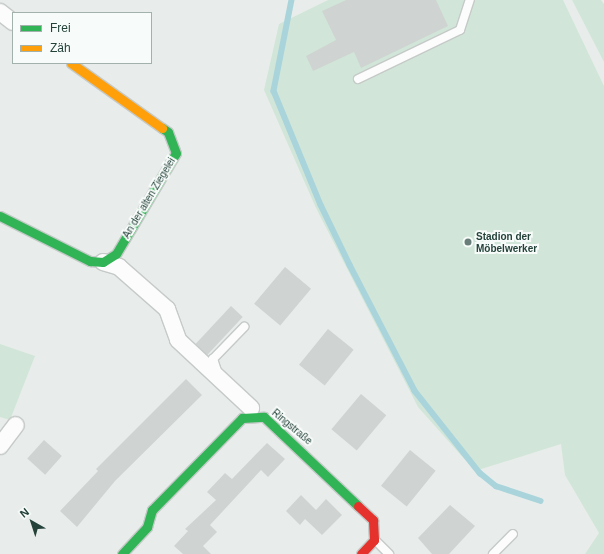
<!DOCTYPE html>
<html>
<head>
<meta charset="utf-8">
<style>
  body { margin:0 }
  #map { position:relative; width:604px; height:554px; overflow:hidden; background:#e8edeb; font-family:Arial,sans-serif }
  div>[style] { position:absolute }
  .green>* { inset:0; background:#d1e6d8 }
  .stream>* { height:5.5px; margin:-2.75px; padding:0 2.75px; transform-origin:2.75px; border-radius:2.75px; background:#a9d4db }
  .building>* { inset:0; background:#cfd4d2; transform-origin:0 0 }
  .roads { filter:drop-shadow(1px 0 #c5cac8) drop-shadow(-1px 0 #c5cac8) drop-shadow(0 1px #c5cac8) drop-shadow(0 -1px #c5cac8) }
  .lane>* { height:8px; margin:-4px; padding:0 4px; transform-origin:4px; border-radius:4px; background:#fcfcfc }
  .street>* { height:16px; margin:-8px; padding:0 8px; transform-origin:8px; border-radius:8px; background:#fcfcfc }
  .fast>* { height:9px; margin:-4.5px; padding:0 4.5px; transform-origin:4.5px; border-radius:4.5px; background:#30b455 }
  .slow>* { height:9px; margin:-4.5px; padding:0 4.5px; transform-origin:4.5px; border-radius:4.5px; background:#ff9f0a }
  .jam>* { height:9px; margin:-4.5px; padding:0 4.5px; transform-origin:4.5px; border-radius:4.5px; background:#e5322d }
  .dots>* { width:11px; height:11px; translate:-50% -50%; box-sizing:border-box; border:2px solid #f7fbf9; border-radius:50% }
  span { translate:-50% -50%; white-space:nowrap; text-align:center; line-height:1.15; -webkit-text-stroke:4px #f7fbf9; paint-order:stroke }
  .street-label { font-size:10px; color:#24423a }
  .poi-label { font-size:10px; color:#24423a; font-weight:700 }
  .left { translate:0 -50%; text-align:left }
  .legend { position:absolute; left:12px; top:12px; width:140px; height:52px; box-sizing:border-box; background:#f7fbf9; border:1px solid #a3b1ad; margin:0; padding:5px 7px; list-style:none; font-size:12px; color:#24423a }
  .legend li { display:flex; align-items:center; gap:8px; height:20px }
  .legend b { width:20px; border:1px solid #a3b1ad }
  .north { position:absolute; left:12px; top:502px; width:40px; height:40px; -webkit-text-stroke:3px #f7fbf9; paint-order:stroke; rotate:321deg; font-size:11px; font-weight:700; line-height:16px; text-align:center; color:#24423a }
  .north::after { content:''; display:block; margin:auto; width:14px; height:18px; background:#24423a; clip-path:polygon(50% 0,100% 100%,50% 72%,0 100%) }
</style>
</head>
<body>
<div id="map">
  <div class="green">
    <div style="clip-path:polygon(328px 0,563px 0,604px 86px,604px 554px,585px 554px,599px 533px,565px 475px,561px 444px,475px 471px,418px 407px,316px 208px,264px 90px,279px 24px)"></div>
    <div style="clip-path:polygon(572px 0,601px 0,604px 4px,604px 62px)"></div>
    <div style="clip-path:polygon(0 344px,35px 356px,10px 420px,0 417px)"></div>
  </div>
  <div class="stream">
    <div style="left:292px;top:0;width:93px;rotate:101.2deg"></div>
    <div style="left:274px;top:91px;width:123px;rotate:67.6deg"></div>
    <div style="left:321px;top:205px;width:67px;rotate:64.2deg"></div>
    <div style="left:350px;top:265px;width:142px;rotate:62.7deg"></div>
    <div style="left:415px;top:391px;width:105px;rotate:51.6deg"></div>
    <div style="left:480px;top:473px;width:21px;rotate:39deg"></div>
    <div style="left:496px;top:486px;width:47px;rotate:18.4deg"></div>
  </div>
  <div class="building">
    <div style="clip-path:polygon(346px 0,436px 0,448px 26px,361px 68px,354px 52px,313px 71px,306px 56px,336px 40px,322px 11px)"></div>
    <div style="left:285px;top:267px;width:34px;height:48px;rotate:40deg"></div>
    <div style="left:231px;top:306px;width:16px;height:52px;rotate:43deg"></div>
    <div style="left:328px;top:329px;width:33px;height:46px;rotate:39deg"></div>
    <div style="clip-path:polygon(186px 379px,202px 395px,115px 481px,77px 527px,60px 511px,98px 471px,96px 469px)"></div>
    <div style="left:361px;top:394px;width:33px;height:46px;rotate:40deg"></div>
    <div style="left:44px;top:440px;width:24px;height:25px;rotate:42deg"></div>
    <div style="clip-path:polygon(267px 443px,285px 459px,268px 477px,261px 470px,210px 525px,217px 532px,203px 546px,211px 554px,183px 554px,174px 546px,188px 531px,185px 529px,216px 500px,207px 492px,225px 473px,232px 479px)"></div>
    <div style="left:410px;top:450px;width:33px;height:46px;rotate:39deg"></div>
    <div style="clip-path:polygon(301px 495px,316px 510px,326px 499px,342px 515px,322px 535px,305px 519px,300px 525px,286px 511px)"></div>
    <div style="clip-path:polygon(450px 505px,475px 526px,449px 554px,432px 554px,418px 538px)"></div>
  </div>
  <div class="roads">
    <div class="lane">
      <div style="left:358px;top:79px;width:113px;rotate:-25.7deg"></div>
      <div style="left:460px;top:30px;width:32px;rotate:-72deg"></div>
      <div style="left:217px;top:371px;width:13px;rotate:-108deg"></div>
      <div style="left:213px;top:359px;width:45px;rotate:-45.9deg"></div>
      <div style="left:375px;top:540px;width:20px;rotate:45deg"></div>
      <div style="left:493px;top:554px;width:28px;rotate:-45deg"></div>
    </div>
    <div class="street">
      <div style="left:0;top:12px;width:16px;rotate:38deg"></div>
      <div style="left:103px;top:262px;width:17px;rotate:17deg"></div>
      <div style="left:119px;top:267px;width:64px;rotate:41.2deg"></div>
      <div style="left:167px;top:309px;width:33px;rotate:70deg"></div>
      <div style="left:178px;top:340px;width:100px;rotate:43deg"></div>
      <div style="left:0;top:446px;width:26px;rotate:-53deg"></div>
    </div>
    <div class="fast">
      <div style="left:0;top:216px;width:101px;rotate:26.6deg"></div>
      <div style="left:90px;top:261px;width:13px;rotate:4deg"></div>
      <div style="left:103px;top:262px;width:15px;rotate:-32deg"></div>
      <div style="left:116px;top:254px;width:117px;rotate:-59.3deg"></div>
      <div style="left:176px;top:153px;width:22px;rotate:-111deg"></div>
      <div style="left:168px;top:132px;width:7px;rotate:-146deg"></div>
      <div style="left:122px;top:554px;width:37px;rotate:-47deg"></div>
      <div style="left:147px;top:527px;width:18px;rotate:-74deg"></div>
      <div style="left:152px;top:510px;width:129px;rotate:-45.6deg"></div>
      <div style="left:242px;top:418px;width:22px;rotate:-3deg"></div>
      <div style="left:264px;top:417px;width:129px;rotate:43.4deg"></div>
    </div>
    <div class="slow">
      <div style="left:71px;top:63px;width:112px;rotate:35.5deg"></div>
    </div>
    <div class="jam">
      <div style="left:358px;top:506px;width:21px;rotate:43deg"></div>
      <div style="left:373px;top:520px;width:20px;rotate:87deg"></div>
      <div style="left:374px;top:540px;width:19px;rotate:133deg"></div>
    </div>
  </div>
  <div class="dots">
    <div style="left:468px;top:242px;background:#697e78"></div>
  </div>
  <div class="street-label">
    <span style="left:149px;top:198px;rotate:-59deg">An der alten Ziegelei</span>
    <span style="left:292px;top:427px;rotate:40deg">Ringstraße</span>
  </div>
  <div class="poi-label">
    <span class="left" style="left:476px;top:242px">Stadion der<br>Möbelwerker</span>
  </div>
  <ul class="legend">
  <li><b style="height:5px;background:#30b455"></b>Frei</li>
  <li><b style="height:5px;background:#ff9f0a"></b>Zäh</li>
  </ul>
  <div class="north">N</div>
</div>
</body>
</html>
